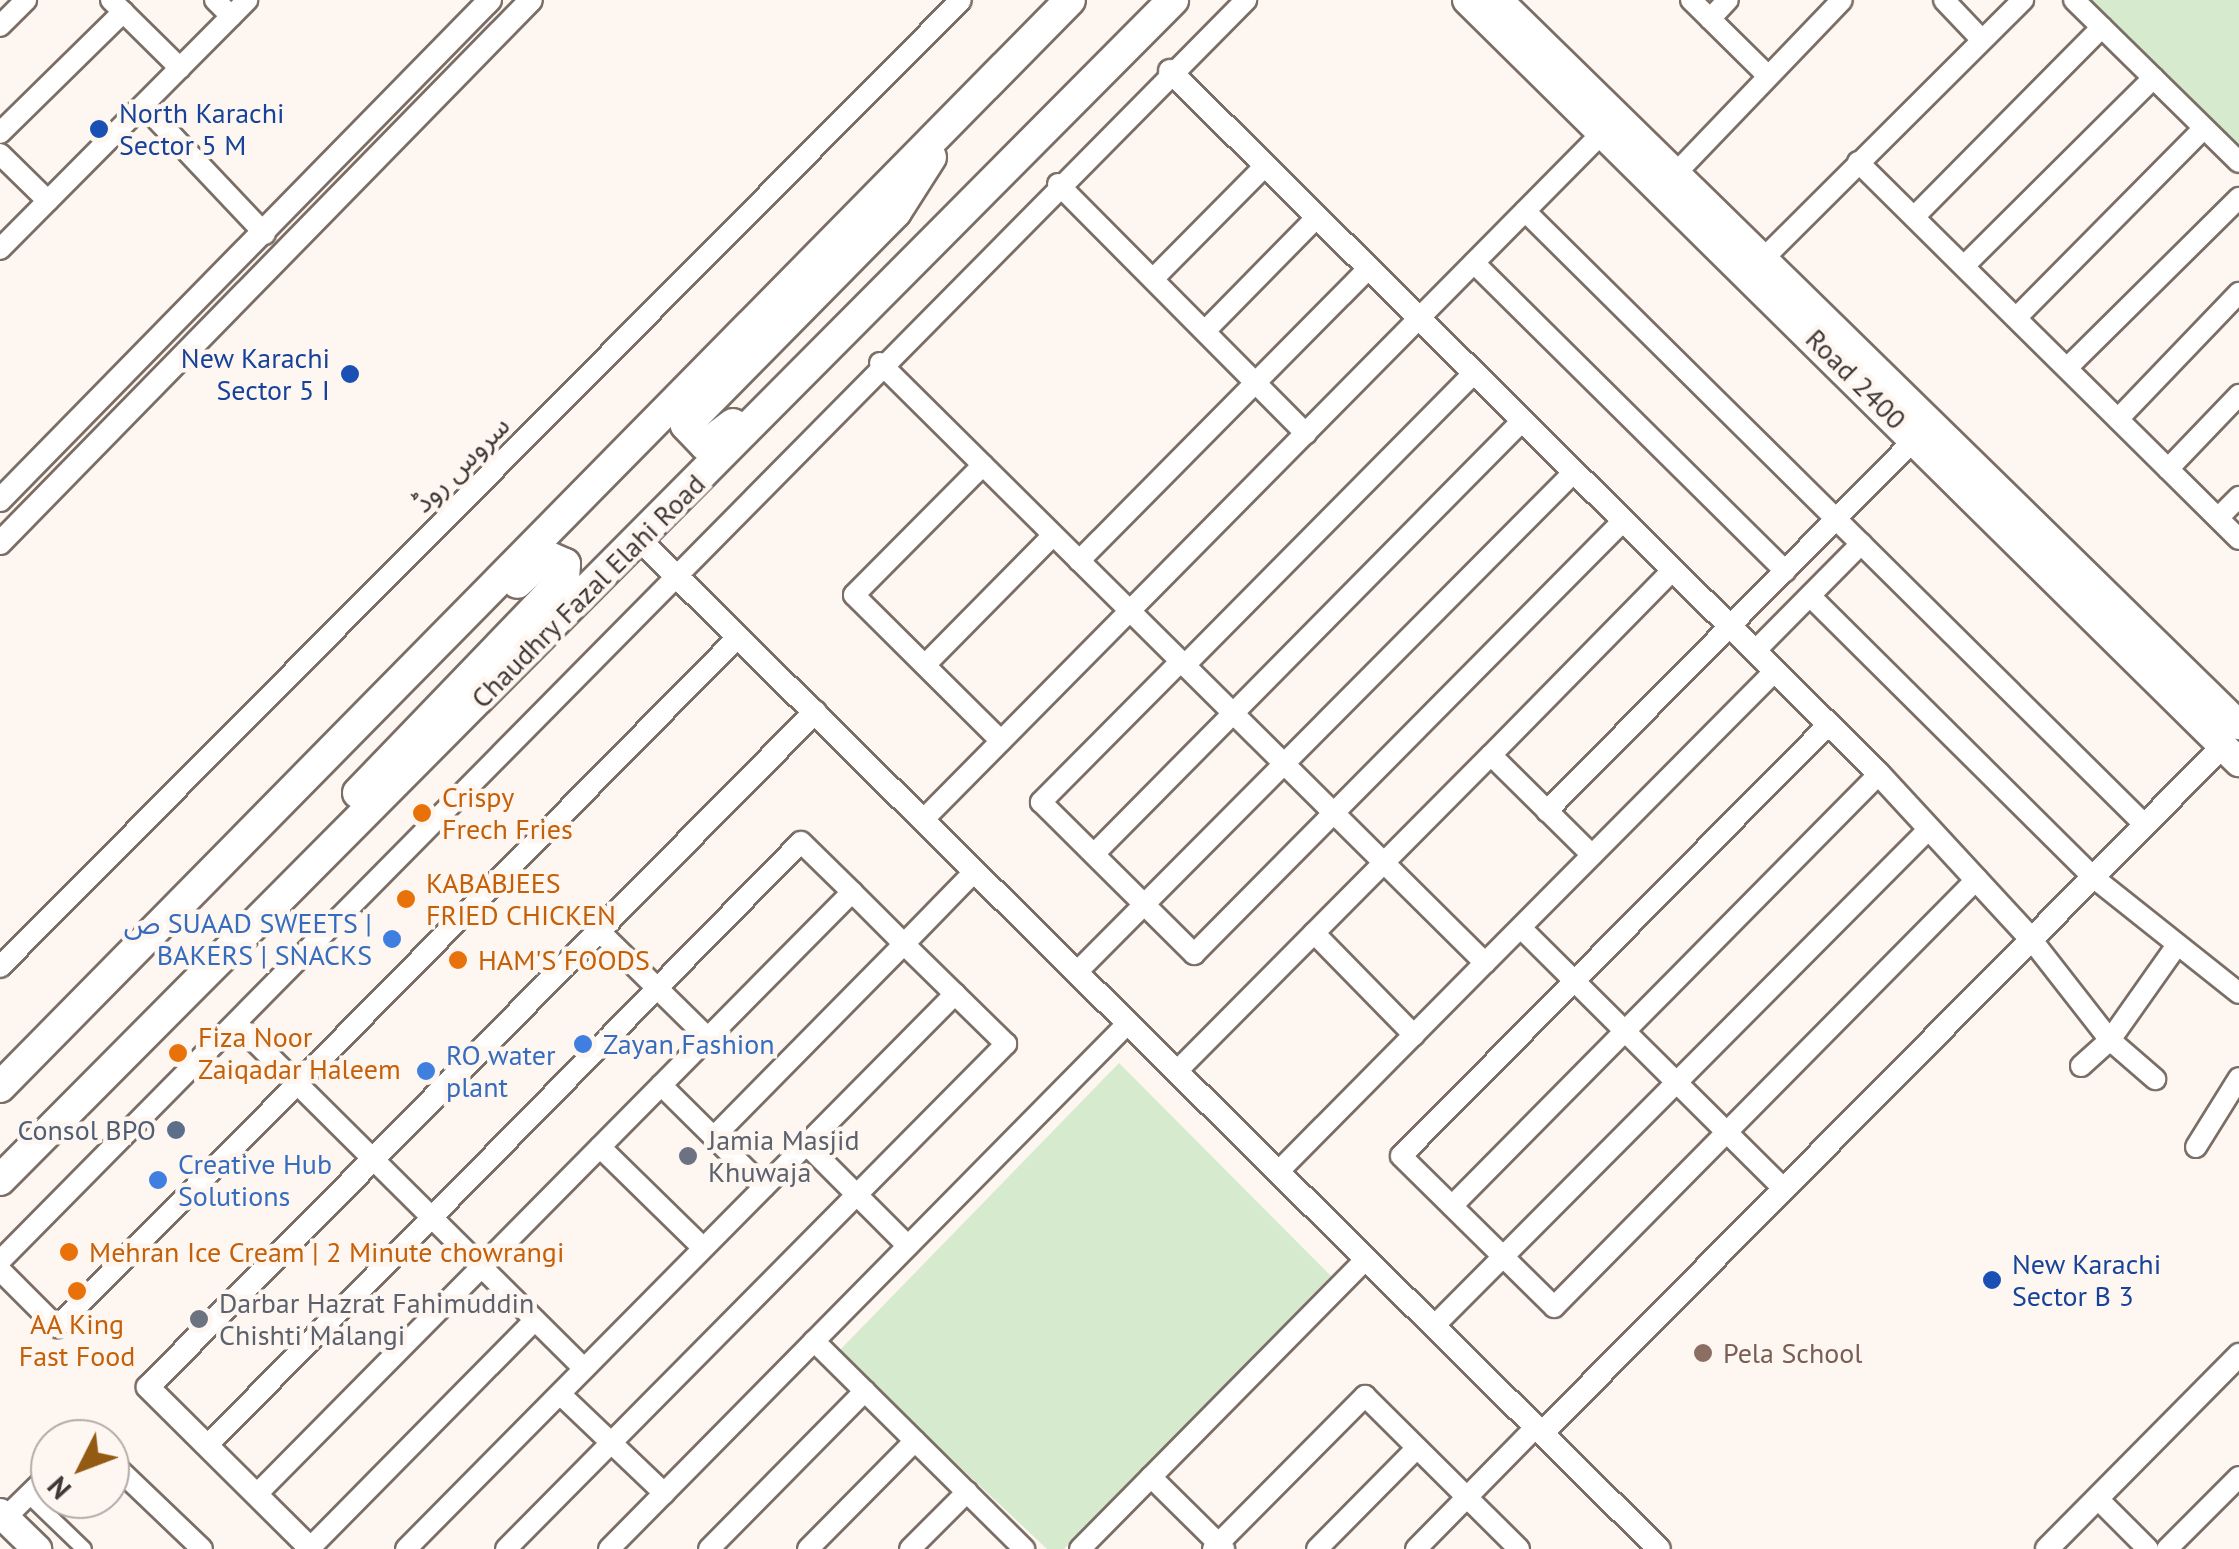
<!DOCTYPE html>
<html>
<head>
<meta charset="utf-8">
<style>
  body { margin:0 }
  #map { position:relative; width:2239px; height:1549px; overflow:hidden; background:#fef6f0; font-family:"PT Sans","Noto Sans Arabic",sans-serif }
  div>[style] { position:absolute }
  .green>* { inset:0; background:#d6eace }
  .roads { filter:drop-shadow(2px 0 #7a6e66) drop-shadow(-2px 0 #7a6e66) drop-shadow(0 2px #7a6e66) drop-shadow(0 -2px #7a6e66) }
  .pedestrian>* { height:14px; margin:-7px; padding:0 7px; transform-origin:7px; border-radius:7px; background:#fff }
  .minor>* { height:20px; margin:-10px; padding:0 10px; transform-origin:10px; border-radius:10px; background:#fff }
  .tertiary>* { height:22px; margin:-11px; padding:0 11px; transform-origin:11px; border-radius:11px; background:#fff }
  .secondary>* { height:28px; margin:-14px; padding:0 14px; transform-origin:14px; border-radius:14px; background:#fff }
  .primary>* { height:30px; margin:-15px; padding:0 15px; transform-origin:15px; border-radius:15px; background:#fff }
  .dots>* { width:28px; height:28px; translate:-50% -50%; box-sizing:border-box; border:5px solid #fef6f0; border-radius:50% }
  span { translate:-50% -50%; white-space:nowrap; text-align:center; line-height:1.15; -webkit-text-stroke:9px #fef6f0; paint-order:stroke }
  .transit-label { font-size:28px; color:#164399 }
  .left { translate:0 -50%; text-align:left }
  .right { translate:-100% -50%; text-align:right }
  .street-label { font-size:28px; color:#3f3936 }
  .food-label { font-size:28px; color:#c56008 }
  .shop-label { font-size:28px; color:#366cbe }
  .service-label { font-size:28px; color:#4e5e75 }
  .worship-label { font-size:28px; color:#5b616d }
  .education-label { font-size:28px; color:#785e54 }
  .north { position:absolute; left:30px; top:1419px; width:100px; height:100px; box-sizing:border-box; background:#fef6f0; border:2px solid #b2aaa6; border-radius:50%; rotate:228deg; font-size:28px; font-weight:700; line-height:40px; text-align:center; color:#3f3936 }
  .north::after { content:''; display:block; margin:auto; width:35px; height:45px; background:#925a12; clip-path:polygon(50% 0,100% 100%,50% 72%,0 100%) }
</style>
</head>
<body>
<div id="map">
  <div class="green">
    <div style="clip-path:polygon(2075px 0,2239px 0,2239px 160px)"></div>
    <div style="clip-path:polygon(1119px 1063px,1331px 1276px,1064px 1549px,1047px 1549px,838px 1352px)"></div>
  </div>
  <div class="roads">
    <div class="pedestrian">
      <div style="left:29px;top:1496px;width:76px;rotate:43.9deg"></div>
    </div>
    <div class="minor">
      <div style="left:111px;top:0;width:97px;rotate:44.6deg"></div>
      <div style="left:215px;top:0;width:23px;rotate:45deg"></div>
      <div style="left:1691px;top:0;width:108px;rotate:44.6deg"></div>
      <div style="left:1944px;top:0;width:55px;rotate:46.5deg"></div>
      <div style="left:2074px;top:0;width:231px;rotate:44.5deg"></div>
      <div style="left:1710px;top:19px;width:26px;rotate:-47deg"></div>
      <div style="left:0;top:26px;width:37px;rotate:-45deg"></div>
      <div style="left:144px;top:106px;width:176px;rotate:46.6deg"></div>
      <div style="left:0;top:133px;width:173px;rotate:-44.5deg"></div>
      <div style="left:0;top:154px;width:67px;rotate:44.4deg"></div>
      <div style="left:1858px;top:162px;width:536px;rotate:44.7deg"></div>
      <div style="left:1677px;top:172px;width:238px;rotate:-46.2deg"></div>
      <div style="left:1058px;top:184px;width:352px;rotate:45.2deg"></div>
      <div style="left:1525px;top:211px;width:873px;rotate:44.72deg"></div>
      <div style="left:1914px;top:217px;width:267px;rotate:-45.3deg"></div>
      <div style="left:0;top:249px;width:351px;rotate:-45.2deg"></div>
      <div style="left:1764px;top:258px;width:366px;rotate:-44.9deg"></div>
      <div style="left:1474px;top:263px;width:438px;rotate:44.7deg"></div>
      <div style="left:1964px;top:266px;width:267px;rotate:-44.8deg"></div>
      <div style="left:1154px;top:278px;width:158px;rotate:-45.3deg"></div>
      <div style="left:2016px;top:318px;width:267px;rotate:-45.3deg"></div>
      <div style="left:1206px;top:330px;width:158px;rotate:-45.5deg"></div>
      <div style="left:880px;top:363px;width:852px;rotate:44.76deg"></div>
      <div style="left:1485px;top:963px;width:412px;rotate:-45.2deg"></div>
      <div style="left:2067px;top:368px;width:242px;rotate:-44.7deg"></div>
      <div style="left:2118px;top:419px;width:175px;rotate:-46.2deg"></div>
      <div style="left:983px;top:465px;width:183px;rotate:134.8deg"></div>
      <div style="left:854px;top:595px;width:207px;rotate:44.8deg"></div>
      <div style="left:2168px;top:469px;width:103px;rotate:-46.2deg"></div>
      <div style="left:2218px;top:518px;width:30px;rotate:-45deg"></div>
      <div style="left:1079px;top:561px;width:412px;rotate:-45.3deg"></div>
      <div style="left:1810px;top:596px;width:399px;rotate:44.8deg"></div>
      <div style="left:2093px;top:877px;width:186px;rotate:38.5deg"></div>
      <div style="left:1755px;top:651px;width:151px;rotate:-45.3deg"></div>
      <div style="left:1181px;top:661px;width:199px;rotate:134.8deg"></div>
      <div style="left:1041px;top:802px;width:216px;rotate:44.8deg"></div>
      <div style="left:1194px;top:954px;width:610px;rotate:-45.27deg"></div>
      <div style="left:925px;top:665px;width:182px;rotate:-45.4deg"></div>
      <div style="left:1185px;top:665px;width:411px;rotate:-45.3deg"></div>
      <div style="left:1829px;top:724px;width:608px;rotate:134.73deg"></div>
      <div style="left:1401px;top:1156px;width:215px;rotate:44.6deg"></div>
      <div style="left:1554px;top:1307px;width:602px;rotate:-45.34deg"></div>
      <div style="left:1547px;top:811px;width:525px;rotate:-45.31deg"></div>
      <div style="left:923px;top:820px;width:969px;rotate:-45.33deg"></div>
      <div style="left:1094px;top:854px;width:609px;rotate:-45.33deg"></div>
      <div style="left:1592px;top:855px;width:142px;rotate:-135.3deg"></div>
      <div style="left:1491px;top:755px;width:260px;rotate:-45.5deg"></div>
      <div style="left:1521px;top:928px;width:371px;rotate:44.8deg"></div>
      <div style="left:599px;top:931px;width:153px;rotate:44.5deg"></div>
      <div style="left:1314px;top:933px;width:143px;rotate:45.6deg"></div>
      <div style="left:2031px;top:939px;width:128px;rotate:52deg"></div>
      <div style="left:2110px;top:1040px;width:113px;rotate:-54.8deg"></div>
      <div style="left:0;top:967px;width:1363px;rotate:-45.18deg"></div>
      <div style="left:1077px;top:972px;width:705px;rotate:-45.17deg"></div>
      <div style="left:237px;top:1024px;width:489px;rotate:44.8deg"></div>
      <div style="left:2081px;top:1066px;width:39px;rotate:-42deg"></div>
      <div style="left:2110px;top:1040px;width:60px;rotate:40.9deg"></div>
      <div style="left:1177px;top:1071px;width:445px;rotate:-45.2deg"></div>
      <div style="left:661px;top:1085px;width:145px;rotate:44.7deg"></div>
      <div style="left:806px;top:1144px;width:144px;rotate:45deg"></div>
      <div style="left:600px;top:1147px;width:144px;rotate:44.4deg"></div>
      <div style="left:2196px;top:1147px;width:81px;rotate:-58.1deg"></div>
      <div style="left:1278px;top:1172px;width:294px;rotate:-45.3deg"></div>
      <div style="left:1452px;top:1206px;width:607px;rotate:-45.33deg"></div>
      <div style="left:0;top:1261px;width:1773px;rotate:-45.34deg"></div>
      <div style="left:0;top:1270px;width:81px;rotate:45deg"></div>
      <div style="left:57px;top:1327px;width:969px;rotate:-45.38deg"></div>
      <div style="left:1434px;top:1326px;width:700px;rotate:-45.12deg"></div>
      <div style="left:814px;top:1341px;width:296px;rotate:44.7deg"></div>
      <div style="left:560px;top:1394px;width:144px;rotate:43.6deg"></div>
      <div style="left:83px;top:1439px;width:4px"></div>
      <div style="left:207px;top:1446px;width:847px;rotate:-45.48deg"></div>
      <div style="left:801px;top:842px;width:71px;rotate:44.4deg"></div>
      <div style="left:110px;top:1461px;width:127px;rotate:43.7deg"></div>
      <div style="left:1151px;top:1477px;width:103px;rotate:44.6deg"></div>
      <div style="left:256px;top:1495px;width:848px;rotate:-45.33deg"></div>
      <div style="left:852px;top:892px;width:74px;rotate:45deg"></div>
      <div style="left:904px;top:944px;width:271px;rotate:134.6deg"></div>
      <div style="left:2097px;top:1498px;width:72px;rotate:45deg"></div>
      <div style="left:5px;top:1518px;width:63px;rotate:-44.4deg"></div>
      <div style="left:310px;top:1548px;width:320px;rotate:-45.4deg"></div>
      <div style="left:406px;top:1549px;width:781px;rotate:-45.31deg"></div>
      <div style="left:506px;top:1549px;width:711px;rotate:-45.29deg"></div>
      <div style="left:1006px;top:1044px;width:143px;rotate:-135.6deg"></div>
      <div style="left:904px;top:944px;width:102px;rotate:-45.8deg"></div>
      <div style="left:609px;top:1549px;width:739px;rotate:-45.38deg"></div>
      <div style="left:709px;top:1549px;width:222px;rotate:-45.4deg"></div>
      <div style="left:808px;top:1549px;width:152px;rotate:-45.3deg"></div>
      <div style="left:910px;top:1549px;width:81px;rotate:-45deg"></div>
      <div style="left:1080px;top:1549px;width:407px;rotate:-45.4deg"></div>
      <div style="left:1213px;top:1549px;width:216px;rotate:-45.2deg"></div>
      <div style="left:1365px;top:1396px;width:217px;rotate:44.8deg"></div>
      <div style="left:1317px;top:1549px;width:142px;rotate:-45.3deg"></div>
      <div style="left:1416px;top:1549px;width:171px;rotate:-45.5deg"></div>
      <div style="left:2167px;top:1549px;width:102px;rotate:-45deg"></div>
    </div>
    <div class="tertiary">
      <div style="left:1170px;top:71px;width:998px;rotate:44.76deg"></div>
      <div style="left:1879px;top:774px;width:224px;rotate:47.3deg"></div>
      <div style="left:0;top:500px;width:700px;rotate:-45.58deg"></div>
      <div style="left:639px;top:539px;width:1435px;rotate:44.72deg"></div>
      <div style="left:0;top:543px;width:759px;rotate:-45.64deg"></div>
      <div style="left:1542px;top:1433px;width:967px;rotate:-45.25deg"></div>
      <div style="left:311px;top:1549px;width:230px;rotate:-135.2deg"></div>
      <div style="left:148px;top:1387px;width:949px;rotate:-45.34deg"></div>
      <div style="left:2047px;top:1549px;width:273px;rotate:-45.3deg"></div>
    </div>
    <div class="secondary">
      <div style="left:1467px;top:0;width:1085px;rotate:44.63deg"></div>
      <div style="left:1498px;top:0;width:1037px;rotate:44.37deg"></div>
      <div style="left:0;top:1513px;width:52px;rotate:44.2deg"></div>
    </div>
    <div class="primary">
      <div style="left:733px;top:424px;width:35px;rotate:143deg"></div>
      <div style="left:705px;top:445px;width:28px;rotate:-134deg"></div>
      <div style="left:686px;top:425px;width:299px;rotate:-45.4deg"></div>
      <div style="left:896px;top:212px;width:65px;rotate:-57.5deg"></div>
      <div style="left:358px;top:793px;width:297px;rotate:-46.1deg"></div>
      <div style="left:564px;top:579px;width:15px;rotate:-86deg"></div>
      <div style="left:565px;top:564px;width:20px;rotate:-156deg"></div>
      <div style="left:547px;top:556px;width:40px;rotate:138deg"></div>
      <div style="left:0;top:1087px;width:1525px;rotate:-45.45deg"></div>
      <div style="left:0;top:1180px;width:1664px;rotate:-45.17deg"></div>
    </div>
  </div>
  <div class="dots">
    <div style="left:99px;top:129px;background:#1a4fb4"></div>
    <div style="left:350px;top:374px;background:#1a4fb4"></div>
    <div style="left:422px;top:813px;background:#e8710a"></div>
    <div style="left:406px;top:899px;background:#e8710a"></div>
    <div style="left:392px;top:939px;background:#3f7fe0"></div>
    <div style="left:458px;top:960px;background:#e8710a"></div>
    <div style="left:583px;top:1044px;background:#3f7fe0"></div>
    <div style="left:178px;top:1053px;background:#e8710a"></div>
    <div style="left:426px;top:1071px;background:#3f7fe0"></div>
    <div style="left:176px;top:1130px;background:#5c6f8a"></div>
    <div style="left:688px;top:1156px;background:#6b7280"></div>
    <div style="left:158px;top:1180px;background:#3f7fe0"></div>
    <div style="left:69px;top:1252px;background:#e8710a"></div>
    <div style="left:1992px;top:1280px;background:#1a4fb4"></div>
    <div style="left:77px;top:1291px;background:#e8710a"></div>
    <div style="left:199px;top:1319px;background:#6b7280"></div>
    <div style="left:1703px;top:1353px;background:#8d6e63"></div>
  </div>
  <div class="transit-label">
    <span class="left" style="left:119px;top:129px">North Karachi<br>Sector 5 M</span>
    <span class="right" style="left:330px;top:374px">New Karachi<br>Sector 5 I</span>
    <span class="left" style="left:2012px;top:1280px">New Karachi<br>Sector B 3</span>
  </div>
  <div class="street-label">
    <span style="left:1856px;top:379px;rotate:45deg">Road 2400</span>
    <span style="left:461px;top:464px;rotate:-45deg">سروس روڈ</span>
    <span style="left:588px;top:591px;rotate:-45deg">Chaudhry Fazal Elahi Road</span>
  </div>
  <div class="food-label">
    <span class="left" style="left:442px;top:813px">Crispy<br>Frech Fries</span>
    <span class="left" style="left:426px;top:899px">KABABJEES<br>FRIED CHICKEN</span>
    <span class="left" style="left:478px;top:960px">HAM'S FOODS</span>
    <span class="left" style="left:198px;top:1053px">Fiza Noor<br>Zaiqadar Haleem</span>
    <span class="left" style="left:89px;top:1252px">Mehran Ice Cream | 2 Minute chowrangi</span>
    <span style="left:77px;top:1340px">AA King<br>Fast Food</span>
  </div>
  <div class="shop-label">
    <span class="right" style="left:372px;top:939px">ص SUAAD SWEETS |<br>BAKERS | SNACKS</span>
    <span class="left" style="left:603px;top:1044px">Zayan Fashion</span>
    <span class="left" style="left:446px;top:1071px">RO water<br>plant</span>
    <span class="left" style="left:178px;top:1180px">Creative Hub<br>Solutions</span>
  </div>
  <div class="service-label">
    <span class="right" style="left:156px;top:1130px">Consol BPO</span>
  </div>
  <div class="worship-label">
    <span class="left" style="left:708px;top:1156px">Jamia Masjid<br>Khuwaja</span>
    <span class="left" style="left:219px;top:1319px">Darbar Hazrat Fahimuddin<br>Chishti Malangi</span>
  </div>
  <div class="education-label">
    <span class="left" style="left:1723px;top:1353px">Pela School</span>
  </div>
  <div class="north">N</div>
</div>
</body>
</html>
